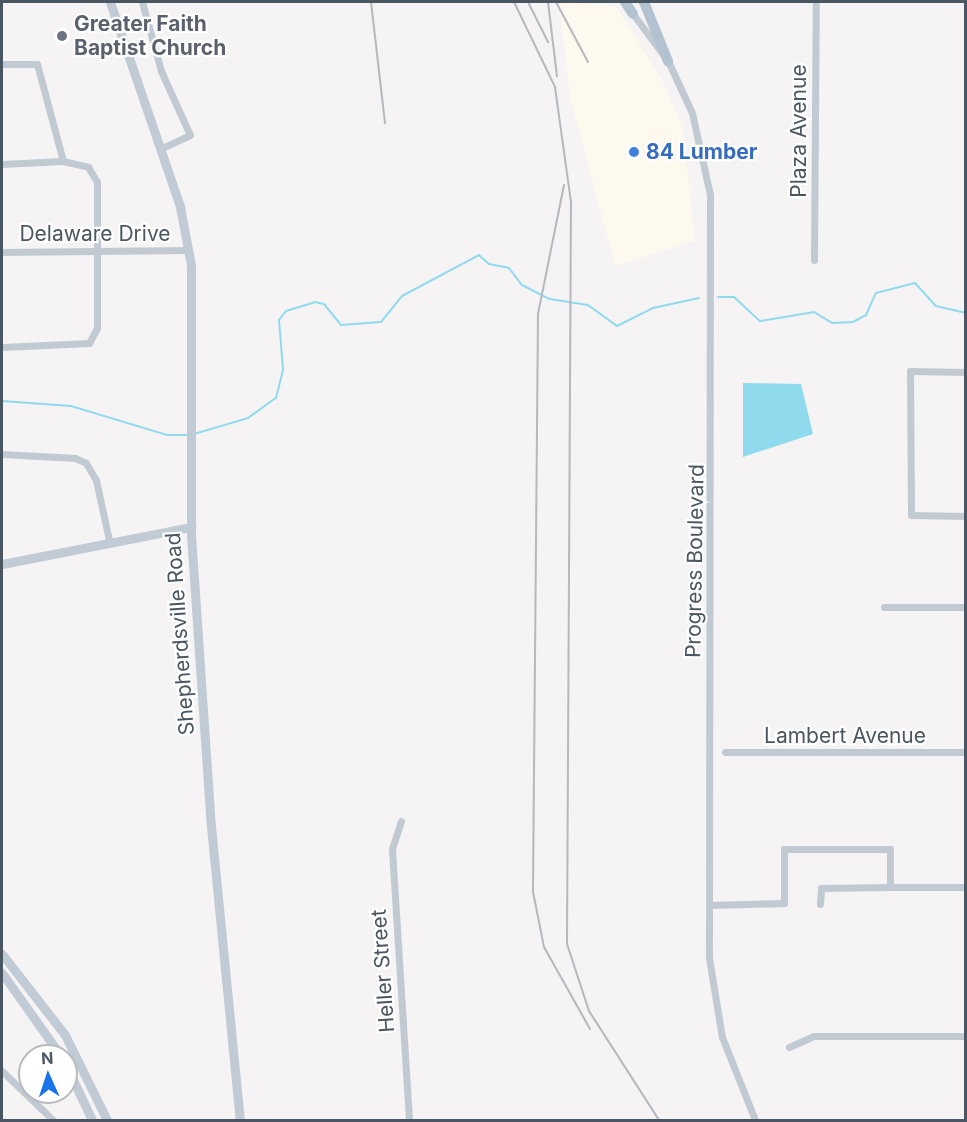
<!DOCTYPE html>
<html>
<head>
<meta charset="utf-8">
<style>
  body { margin:0 }
  #map { position:relative; width:967px; height:1122px; overflow:hidden; background:#f5f3f3; font-family:Inter,sans-serif }
  div>[style] { position:absolute }
  .commercial>* { inset:0; background:#fdf9ef }
  .water>* { inset:0; background:#90daee }
  .stream>* { height:2px; margin:-1px; padding:0 1px; transform-origin:1px; border-radius:1px; background:#90daee }
  .street>* { height:7px; margin:-3.5px; padding:0 3.5px; transform-origin:3.5px; border-radius:3.5px; background:#c1cad2 }
  .secondary>* { height:9px; margin:-4.5px; padding:0 4.5px; transform-origin:4.5px; border-radius:4.5px; background:#c1cbd6 }
  .primary>* { height:10px; margin:-5px; padding:0 5px; transform-origin:5px; border-radius:5px; background:#b3c2d1 }
  .rail>* { height:2px; margin:-1px; padding:0 1px; transform-origin:1px; border-radius:1px; background:#b5b8bd }
  .dots>* { width:16px; height:16px; translate:-50% -50%; box-sizing:border-box; border:3px solid #fff; border-radius:50% }
  span { translate:-50% -50%; white-space:nowrap; text-align:center; line-height:1.15; -webkit-text-stroke:4.5px #fff; paint-order:stroke }
  .worship-label { font-size:21px; color:#5b616d; font-weight:700 }
  .left { translate:0 -50%; text-align:left }
  .street-label { font-size:21px; color:#4a5661 }
  .shop-label { font-size:21px; color:#366cbe; font-weight:700 }
  .frame { position:absolute; inset:0; border:3px solid #4a5661; pointer-events:none }
  .north { position:absolute; left:18px; top:1044px; width:60px; height:60px; box-sizing:border-box; background:#fff; border:2px solid #b7bbc0; border-radius:50%; rotate:357deg; font-size:16px; font-weight:700; line-height:24px; text-align:center; color:#4a5661 }
  .north::after { content:''; display:block; margin:auto; width:21px; height:27px; background:#1a73e8; clip-path:polygon(50% 0,100% 100%,50% 72%,0 100%) }
</style>
</head>
<body>
<div id="map">
  <div class="commercial">
    <div style="clip-path:polygon(559px 2px,616px 6px,664px 83px,683px 129px,695px 241px,615px 266px,570px 97px)"></div>
  </div>
  <div class="water">
    <div style="clip-path:polygon(743px 383px,801px 384px,813px 434px,743px 457px)"></div>
  </div>
  <div class="stream">
    <div style="left:718px;top:297px;width:16px"></div>
    <div style="left:734px;top:297px;width:35px;rotate:43deg"></div>
    <div style="left:760px;top:321px;width:55px;rotate:-9.5deg"></div>
    <div style="left:814px;top:312px;width:21px;rotate:31deg"></div>
    <div style="left:832px;top:323px;width:21px;rotate:-3deg"></div>
    <div style="left:853px;top:322px;width:15px;rotate:-28deg"></div>
    <div style="left:866px;top:315px;width:24px;rotate:-66deg"></div>
    <div style="left:876px;top:293px;width:40px;rotate:-14.4deg"></div>
    <div style="left:915px;top:283px;width:31px;rotate:48deg"></div>
    <div style="left:936px;top:306px;width:31px;rotate:13deg"></div>
    <div style="left:2px;top:401px;width:69px;rotate:4.1deg"></div>
    <div style="left:71px;top:406px;width:100px;rotate:16.8deg"></div>
    <div style="left:167px;top:435px;width:21px"></div>
    <div style="left:194px;top:434px;width:56px;rotate:-16.5deg"></div>
    <div style="left:248px;top:418px;width:34px;rotate:-36deg"></div>
    <div style="left:276px;top:398px;width:30px;rotate:-76deg"></div>
    <div style="left:283px;top:369px;width:49px;rotate:-94.7deg"></div>
    <div style="left:279px;top:320px;width:11px;rotate:-52deg"></div>
    <div style="left:286px;top:311px;width:30px;rotate:-17deg"></div>
    <div style="left:315px;top:302px;width:9px;rotate:13deg"></div>
    <div style="left:324px;top:304px;width:27px;rotate:51deg"></div>
    <div style="left:341px;top:325px;width:40px;rotate:-4.3deg"></div>
    <div style="left:381px;top:322px;width:33px;rotate:-51deg"></div>
    <div style="left:402px;top:296px;width:87px;rotate:-28deg"></div>
    <div style="left:479px;top:255px;width:13px;rotate:42deg"></div>
    <div style="left:489px;top:264px;width:20px;rotate:11deg"></div>
    <div style="left:509px;top:268px;width:21px;rotate:53deg"></div>
    <div style="left:522px;top:285px;width:31px;rotate:27deg"></div>
    <div style="left:550px;top:299px;width:38px;rotate:9deg"></div>
    <div style="left:588px;top:305px;width:36px;rotate:36deg"></div>
    <div style="left:617px;top:326px;width:40px;rotate:-26.6deg"></div>
    <div style="left:653px;top:308px;width:47px;rotate:-12.3deg"></div>
  </div>
  <div class="street">
    <div style="left:142px;top:2px;width:72px;rotate:74.6deg"></div>
    <div style="left:161px;top:71px;width:70px;rotate:65.6deg"></div>
    <div style="left:190px;top:135px;width:33px;rotate:155deg"></div>
    <div style="left:633px;top:14px;width:59px;rotate:53.3deg"></div>
    <div style="left:668px;top:61px;width:57px;rotate:65.2deg"></div>
    <div style="left:692px;top:113px;width:84px;rotate:77.6deg"></div>
    <div style="left:710px;top:195px;width:763px;rotate:90.08deg"></div>
    <div style="left:709px;top:958px;width:80px;rotate:80.7deg"></div>
    <div style="left:722px;top:1037px;width:89px;rotate:68.3deg"></div>
    <div style="left:2px;top:64px;width:35px"></div>
    <div style="left:37px;top:64px;width:100px;rotate:75deg"></div>
    <div style="left:2px;top:164px;width:61px;rotate:-2.8deg"></div>
    <div style="left:63px;top:161px;width:26px;rotate:13deg"></div>
    <div style="left:88px;top:167px;width:17px;rotate:59deg"></div>
    <div style="left:97px;top:182px;width:146px;rotate:90deg"></div>
    <div style="left:97px;top:328px;width:17px;rotate:118deg"></div>
    <div style="left:89px;top:343px;width:87px;rotate:177.4deg"></div>
    <div style="left:2px;top:252px;width:186px;rotate:-0.6deg"></div>
    <div style="left:814px;top:260px;width:258px;rotate:-89.6deg"></div>
    <div style="left:966px;top:372px;width:56px;rotate:-179deg"></div>
    <div style="left:910px;top:371px;width:144px;rotate:89.6deg"></div>
    <div style="left:911px;top:515px;width:55px;rotate:1deg"></div>
    <div style="left:2px;top:454px;width:73px;rotate:3.1deg"></div>
    <div style="left:75px;top:458px;width:12px;rotate:24deg"></div>
    <div style="left:86px;top:463px;width:20px;rotate:60deg"></div>
    <div style="left:96px;top:480px;width:61px;rotate:77.8deg"></div>
    <div style="left:884px;top:607px;width:82px"></div>
    <div style="left:725px;top:752px;width:241px"></div>
    <div style="left:401px;top:821px;width:29px;rotate:108deg"></div>
    <div style="left:392px;top:849px;width:272px;rotate:86.4deg"></div>
    <div style="left:820px;top:904px;width:16px;rotate:-86deg"></div>
    <div style="left:821px;top:888px;width:69px;rotate:-0.8deg"></div>
    <div style="left:709px;top:905px;width:75px;rotate:-1.5deg"></div>
    <div style="left:784px;top:903px;width:54px;rotate:-90deg"></div>
    <div style="left:784px;top:849px;width:106px"></div>
    <div style="left:890px;top:849px;width:38px;rotate:90deg"></div>
    <div style="left:890px;top:887px;width:76px"></div>
    <div style="left:789px;top:1047px;width:27px;rotate:-24deg"></div>
    <div style="left:814px;top:1036px;width:152px"></div>
    <div style="left:2px;top:1071px;width:71px;rotate:43.9deg"></div>
  </div>
  <div class="secondary">
    <div style="left:110px;top:2px;width:217px;rotate:71.1deg"></div>
    <div style="left:180px;top:207px;width:59px;rotate:79.3deg"></div>
    <div style="left:191px;top:265px;width:270px;rotate:90deg"></div>
    <div style="left:191px;top:535px;width:282px;rotate:86.1deg"></div>
    <div style="left:210px;top:816px;width:305px;rotate:84.4deg"></div>
    <div style="left:2px;top:564px;width:193px;rotate:-11.1deg"></div>
    <div style="left:2px;top:954px;width:103px;rotate:52.1deg"></div>
    <div style="left:65px;top:1035px;width:95px;rotate:63.7deg"></div>
    <div style="left:2px;top:973px;width:102px;rotate:54.6deg"></div>
    <div style="left:66px;top:1065px;width:61px;rotate:64.7deg"></div>
  </div>
  <div class="primary">
    <div style="left:625px;top:2px;width:14px;rotate:56deg"></div>
    <div style="left:644px;top:2px;width:64px;rotate:67.9deg"></div>
  </div>
  <div class="rail">
    <div style="left:371px;top:2px;width:122px;rotate:83.4deg"></div>
    <div style="left:514px;top:2px;width:94px;rotate:64.2deg"></div>
    <div style="left:555px;top:87px;width:116px;rotate:82.1deg"></div>
    <div style="left:571px;top:202px;width:742px;rotate:90.31deg"></div>
    <div style="left:567px;top:944px;width:71px;rotate:71.8deg"></div>
    <div style="left:589px;top:1011px;width:130px;rotate:57.3deg"></div>
    <div style="left:528px;top:2px;width:45px;rotate:63.4deg"></div>
    <div style="left:548px;top:2px;width:75px;rotate:83.1deg"></div>
    <div style="left:556px;top:2px;width:68px;rotate:61.9deg"></div>
    <div style="left:564px;top:185px;width:132px;rotate:101.4deg"></div>
    <div style="left:538px;top:314px;width:578px;rotate:90.5deg"></div>
    <div style="left:533px;top:892px;width:56px;rotate:78.7deg"></div>
    <div style="left:544px;top:947px;width:94px;rotate:60.7deg"></div>
  </div>
  <div class="dots">
    <div style="left:62px;top:36px;background:#6b7280"></div>
    <div style="left:634px;top:152px;background:#3f7fe0"></div>
  </div>
  <div class="worship-label">
    <span class="left" style="left:74px;top:36px">Greater Faith<br>Baptist Church</span>
  </div>
  <div class="street-label">
    <span style="left:799px;top:131px;rotate:-90deg">Plaza Avenue</span>
    <span style="left:95px;top:234px">Delaware Drive</span>
    <span style="left:695px;top:561px;rotate:-89deg">Progress Boulevard</span>
    <span style="left:180px;top:634px;rotate:-94deg">Shepherdsville Road</span>
    <span style="left:845px;top:736px">Lambert Avenue</span>
    <span style="left:383px;top:971px;rotate:-94deg">Heller Street</span>
  </div>
  <div class="shop-label">
    <span class="left" style="left:646px;top:152px">84 Lumber</span>
  </div>
  <div class="frame"></div>
  <div class="north">N</div>
</div>
</body>
</html>
